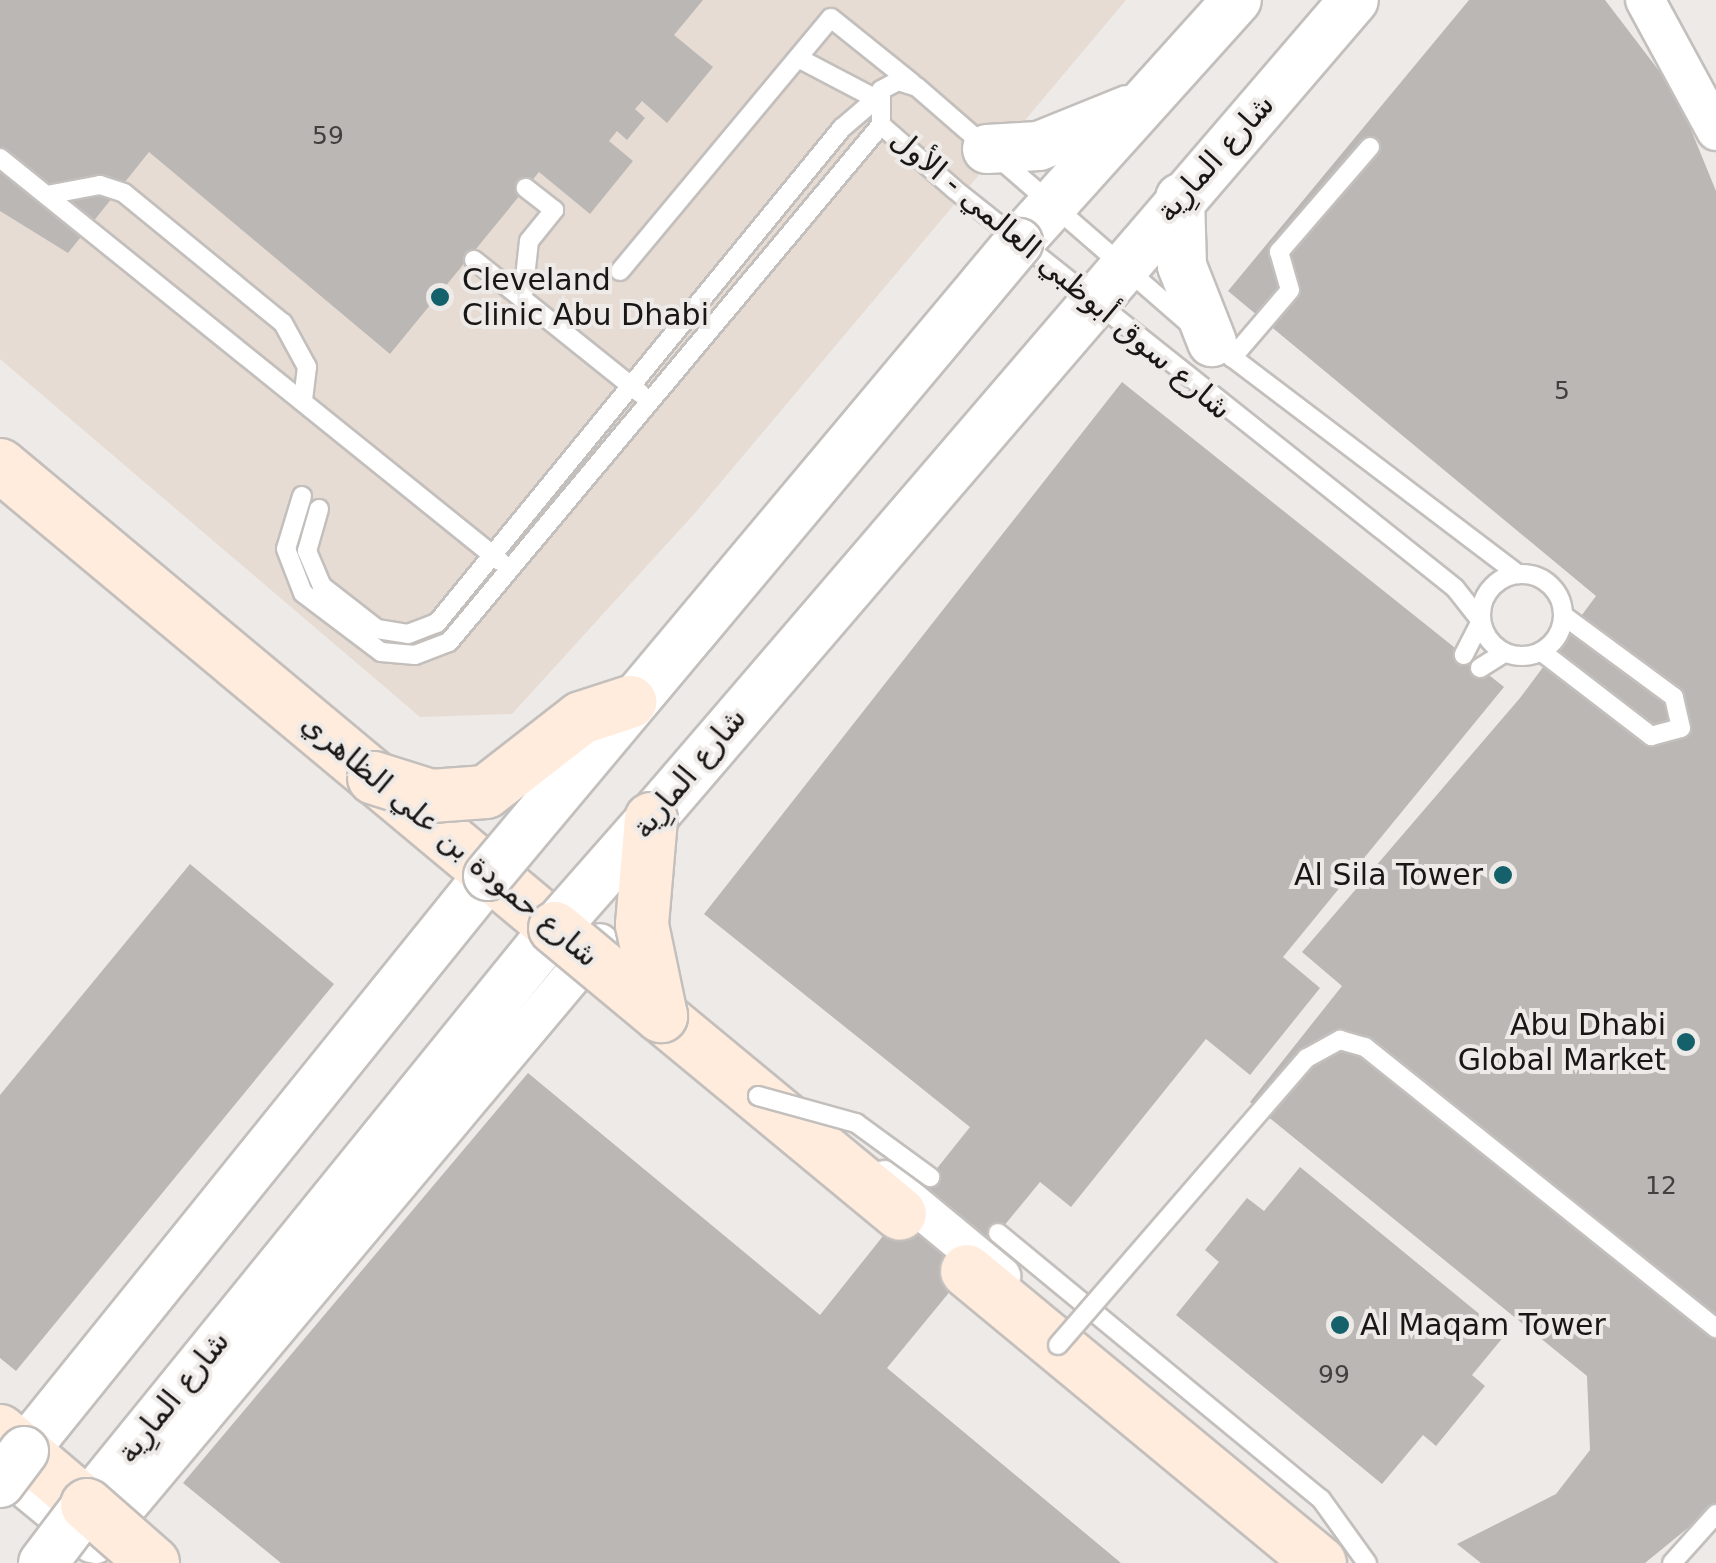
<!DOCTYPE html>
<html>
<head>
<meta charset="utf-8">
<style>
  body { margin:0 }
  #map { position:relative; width:1716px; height:1563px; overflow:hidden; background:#eeeae7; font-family:"DejaVu Sans","Noto Sans Arabic",sans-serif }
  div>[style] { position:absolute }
  .built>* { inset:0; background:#e7dcd4 }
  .building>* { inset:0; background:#bbb7b5 }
  .roads { filter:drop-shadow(2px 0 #c3bfbc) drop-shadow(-2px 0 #c3bfbc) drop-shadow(0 2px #c3bfbc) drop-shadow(0 -2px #c3bfbc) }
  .service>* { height:18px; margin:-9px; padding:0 9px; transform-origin:9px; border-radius:9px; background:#fff }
  .service>.ring { margin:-9px; padding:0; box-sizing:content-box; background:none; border:18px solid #fff; border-radius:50% }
  .minor>* { height:38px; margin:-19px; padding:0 19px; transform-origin:19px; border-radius:19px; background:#fff }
  .tertiary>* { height:48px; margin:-24px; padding:0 24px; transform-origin:24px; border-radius:24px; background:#fff }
  .secondary>* { height:52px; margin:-26px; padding:0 26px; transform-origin:26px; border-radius:26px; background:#ffecdd }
  .bridges { filter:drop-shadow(2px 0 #c3bfbc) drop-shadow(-2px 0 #c3bfbc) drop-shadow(0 2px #c3bfbc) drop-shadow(0 -2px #c3bfbc) }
  .service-bridge>* { height:18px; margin:-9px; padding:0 9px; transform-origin:9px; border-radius:9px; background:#fff }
  .tertiary-bridge>* { height:48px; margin:-24px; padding:0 24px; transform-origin:24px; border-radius:24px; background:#fff }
  .secondary-bridge>* { height:52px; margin:-26px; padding:0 26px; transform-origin:26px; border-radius:26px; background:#ffecdd }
  .dots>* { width:28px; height:28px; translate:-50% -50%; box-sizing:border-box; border:5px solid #eeeae7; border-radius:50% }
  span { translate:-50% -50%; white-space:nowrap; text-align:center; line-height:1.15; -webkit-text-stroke:8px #eeeae7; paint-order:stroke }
  .number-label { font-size:25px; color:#423f3e }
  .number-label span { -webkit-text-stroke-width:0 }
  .street-label { font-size:30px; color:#191716 }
  .poi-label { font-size:30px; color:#191716 }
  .left { translate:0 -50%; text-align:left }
  .right { translate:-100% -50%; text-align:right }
</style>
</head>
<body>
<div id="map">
  <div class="built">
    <div style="clip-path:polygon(0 0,1126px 0,695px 513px,512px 714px,420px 717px,0 359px)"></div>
  </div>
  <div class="building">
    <div style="clip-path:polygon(0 0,703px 0,674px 35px,713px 67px,667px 123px,642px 101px,635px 109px,645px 118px,627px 140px,617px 131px,609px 141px,633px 161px,590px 214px,539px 172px,390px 354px,149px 152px,68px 253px,0 211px)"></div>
    <div style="clip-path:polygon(1469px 0,1605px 0,1676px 93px,1716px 191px,1716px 1531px,1689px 1527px,1645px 1563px,1481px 1563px,1457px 1544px,1556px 1494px,1590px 1450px,1587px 1376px,1250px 1102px,1342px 986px,1302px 952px,1520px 698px,1596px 596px,1228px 291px)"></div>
    <div style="clip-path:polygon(1122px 382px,1504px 687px,1283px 957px,1320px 988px,1250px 1075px,1206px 1039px,1071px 1207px,1040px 1182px,887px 1368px,1121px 1563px,281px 1563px,183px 1483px,528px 1073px,820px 1315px,970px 1127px,704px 914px)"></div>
    <div style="clip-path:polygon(190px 864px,334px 984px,16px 1371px,0 1358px,0 1095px)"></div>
    <div style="clip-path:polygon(1300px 1167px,1505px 1335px,1472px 1375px,1485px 1386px,1436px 1446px,1423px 1435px,1382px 1484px,1176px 1315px,1219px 1262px,1205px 1250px,1247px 1198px,1264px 1211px)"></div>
  </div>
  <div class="roads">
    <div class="service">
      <div style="left:798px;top:58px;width:88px;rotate:27.7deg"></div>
      <div style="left:0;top:158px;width:642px;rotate:38.87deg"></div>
      <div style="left:47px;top:195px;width:54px;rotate:-10.7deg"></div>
      <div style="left:100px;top:185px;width:25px;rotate:18deg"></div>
      <div style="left:124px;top:193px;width:205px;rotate:39.3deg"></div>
      <div style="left:283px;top:323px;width:50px;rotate:61.4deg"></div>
      <div style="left:307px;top:367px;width:35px;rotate:97deg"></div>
      <div style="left:474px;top:260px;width:213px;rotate:38.7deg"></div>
      <div style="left:620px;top:271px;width:329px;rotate:-50.2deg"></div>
      <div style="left:831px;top:18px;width:104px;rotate:38.7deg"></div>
      <div style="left:523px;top:296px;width:55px;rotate:-83.8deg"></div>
      <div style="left:529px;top:241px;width:40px;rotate:-51deg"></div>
      <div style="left:554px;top:210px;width:36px;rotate:-142deg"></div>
      <div style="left:1192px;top:326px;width:364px;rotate:-139deg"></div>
      <div style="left:917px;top:87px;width:20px;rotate:-162deg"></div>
      <div style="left:898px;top:81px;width:19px;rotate:152deg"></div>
      <div style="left:881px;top:90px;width:35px;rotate:90deg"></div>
      <div style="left:881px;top:125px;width:97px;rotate:41.2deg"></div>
      <div style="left:954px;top:189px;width:640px;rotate:38.53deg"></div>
      <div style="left:1455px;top:588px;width:42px;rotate:51.8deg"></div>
      <div style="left:1481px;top:621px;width:38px;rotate:117deg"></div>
      <div style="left:1212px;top:342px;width:384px;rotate:37.2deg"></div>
      <div style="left:1232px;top:358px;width:89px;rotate:-49.5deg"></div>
      <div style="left:1290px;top:290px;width:40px;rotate:-106deg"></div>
      <div style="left:1279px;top:252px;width:139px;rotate:-49.1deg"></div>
      <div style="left:302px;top:496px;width:55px;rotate:106.8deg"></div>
      <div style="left:286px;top:549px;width:47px;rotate:68.9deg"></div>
      <div style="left:303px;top:593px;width:98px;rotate:37.1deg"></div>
      <div style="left:381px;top:652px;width:34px;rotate:5deg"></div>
      <div style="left:415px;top:655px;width:36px;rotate:-21deg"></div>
      <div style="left:449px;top:642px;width:674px;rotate:-50.12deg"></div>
      <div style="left:319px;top:509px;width:44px;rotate:105.9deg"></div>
      <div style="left:307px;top:551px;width:38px;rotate:67deg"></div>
      <div style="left:322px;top:586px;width:70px;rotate:38deg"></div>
      <div style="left:377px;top:629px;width:31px;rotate:9deg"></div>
      <div style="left:408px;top:634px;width:31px;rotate:-21deg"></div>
      <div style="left:437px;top:623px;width:640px;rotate:-50.71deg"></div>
      <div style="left:842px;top:128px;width:45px;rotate:-40.5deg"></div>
      <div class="ring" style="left:1481px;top:574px;width:64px;height:64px"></div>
      <div style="left:1542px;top:652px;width:138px;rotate:37.6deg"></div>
      <div style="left:1651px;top:736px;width:31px;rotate:-15deg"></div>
      <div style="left:1681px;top:728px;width:32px;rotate:-103deg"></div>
      <div style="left:1674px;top:697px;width:137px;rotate:-143.6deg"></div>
      <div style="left:1480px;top:668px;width:28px;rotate:-32deg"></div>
      <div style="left:998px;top:1233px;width:418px;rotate:39.5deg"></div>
      <div style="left:1321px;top:1499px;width:79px;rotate:54.3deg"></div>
      <div style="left:1672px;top:1563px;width:66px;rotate:-48.1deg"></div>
    </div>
    <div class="minor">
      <div style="left:1645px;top:0;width:149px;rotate:61.5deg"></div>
      <div style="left:885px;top:1180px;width:151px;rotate:39.6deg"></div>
      <div style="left:0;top:1468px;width:118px;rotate:39.5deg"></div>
      <div style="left:96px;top:1544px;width:784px;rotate:-50.02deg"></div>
    </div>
    <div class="tertiary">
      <div style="left:987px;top:149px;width:52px;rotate:-3.3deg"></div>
      <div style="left:1039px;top:146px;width:96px;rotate:-22deg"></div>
      <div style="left:1180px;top:198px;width:68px;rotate:88.3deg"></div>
      <div style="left:1182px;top:266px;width:82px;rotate:68.5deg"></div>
      <div style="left:1018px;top:243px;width:327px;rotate:-48deg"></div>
      <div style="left:651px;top:819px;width:1079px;rotate:-49.36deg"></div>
      <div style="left:24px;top:1451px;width:739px;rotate:-51.1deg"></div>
      <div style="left:87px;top:1505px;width:743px;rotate:-50.95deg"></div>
    </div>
    <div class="secondary">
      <div style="left:0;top:465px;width:723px;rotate:39.84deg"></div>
      <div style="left:661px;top:1016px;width:310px;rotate:39.6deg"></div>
      <div style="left:967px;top:1271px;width:458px;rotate:39.6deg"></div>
      <div style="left:0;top:1431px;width:114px;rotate:40.4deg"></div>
    </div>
  </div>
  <div class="bridges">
    <div class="service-bridge">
      <div style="left:758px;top:1096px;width:102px;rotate:15.4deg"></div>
      <div style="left:856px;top:1123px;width:92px;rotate:36.1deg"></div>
      <div style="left:1058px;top:1345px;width:380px;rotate:-49.1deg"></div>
      <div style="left:1307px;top:1058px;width:38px;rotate:-29deg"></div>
      <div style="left:1340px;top:1040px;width:26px;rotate:16deg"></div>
      <div style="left:1365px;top:1047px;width:450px;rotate:38.7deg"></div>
    </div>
    <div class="tertiary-bridge">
      <div style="left:488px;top:876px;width:826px;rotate:-50.06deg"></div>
      <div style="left:555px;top:928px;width:145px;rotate:-48.6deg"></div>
      <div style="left:0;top:1483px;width:40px;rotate:-53deg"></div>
      <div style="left:43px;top:1563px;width:73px;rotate:-52.8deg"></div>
    </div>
    <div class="secondary-bridge">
      <div style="left:374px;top:778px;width:60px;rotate:17.5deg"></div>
      <div style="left:431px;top:796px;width:55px;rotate:-4.2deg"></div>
      <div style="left:486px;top:792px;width:120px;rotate:-37.9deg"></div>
      <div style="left:581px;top:718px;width:52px;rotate:-18.1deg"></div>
      <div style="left:651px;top:819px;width:106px;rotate:94.9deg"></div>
      <div style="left:642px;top:925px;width:93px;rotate:78.2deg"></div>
      <div style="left:555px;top:928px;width:138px;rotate:39.7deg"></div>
      <div style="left:87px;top:1505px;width:88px;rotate:41.3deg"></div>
    </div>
  </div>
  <div class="dots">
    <div style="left:440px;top:297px;background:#14616b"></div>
    <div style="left:1503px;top:875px;background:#14616b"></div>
    <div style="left:1686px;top:1042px;background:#14616b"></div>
    <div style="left:1340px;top:1325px;background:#14616b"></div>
  </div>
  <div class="number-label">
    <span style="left:328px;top:136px">59</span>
    <span style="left:1562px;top:391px">5</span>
    <span style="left:1661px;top:1186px">12</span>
    <span style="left:1334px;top:1375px">99</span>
  </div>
  <div class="street-label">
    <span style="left:1215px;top:158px;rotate:-48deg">شارع المارِية</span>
    <span style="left:1061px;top:274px;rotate:40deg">شارع سوق أبوظبي العالمي - الأول</span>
    <span style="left:689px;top:773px;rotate:-50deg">شارع المارِية</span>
    <span style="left:450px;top:840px;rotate:40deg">شارع حمودة بن علي الظاهري</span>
    <span style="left:173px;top:1397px;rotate:-51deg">شارع المارِية</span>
  </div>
  <div class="poi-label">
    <span class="left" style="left:462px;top:297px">Cleveland<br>Clinic Abu Dhabi</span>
    <span class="right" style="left:1483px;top:875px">Al Sila Tower</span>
    <span class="right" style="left:1666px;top:1042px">Abu Dhabi<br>Global Market</span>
    <span class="left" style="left:1360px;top:1325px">Al Maqam Tower</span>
  </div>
</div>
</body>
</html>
